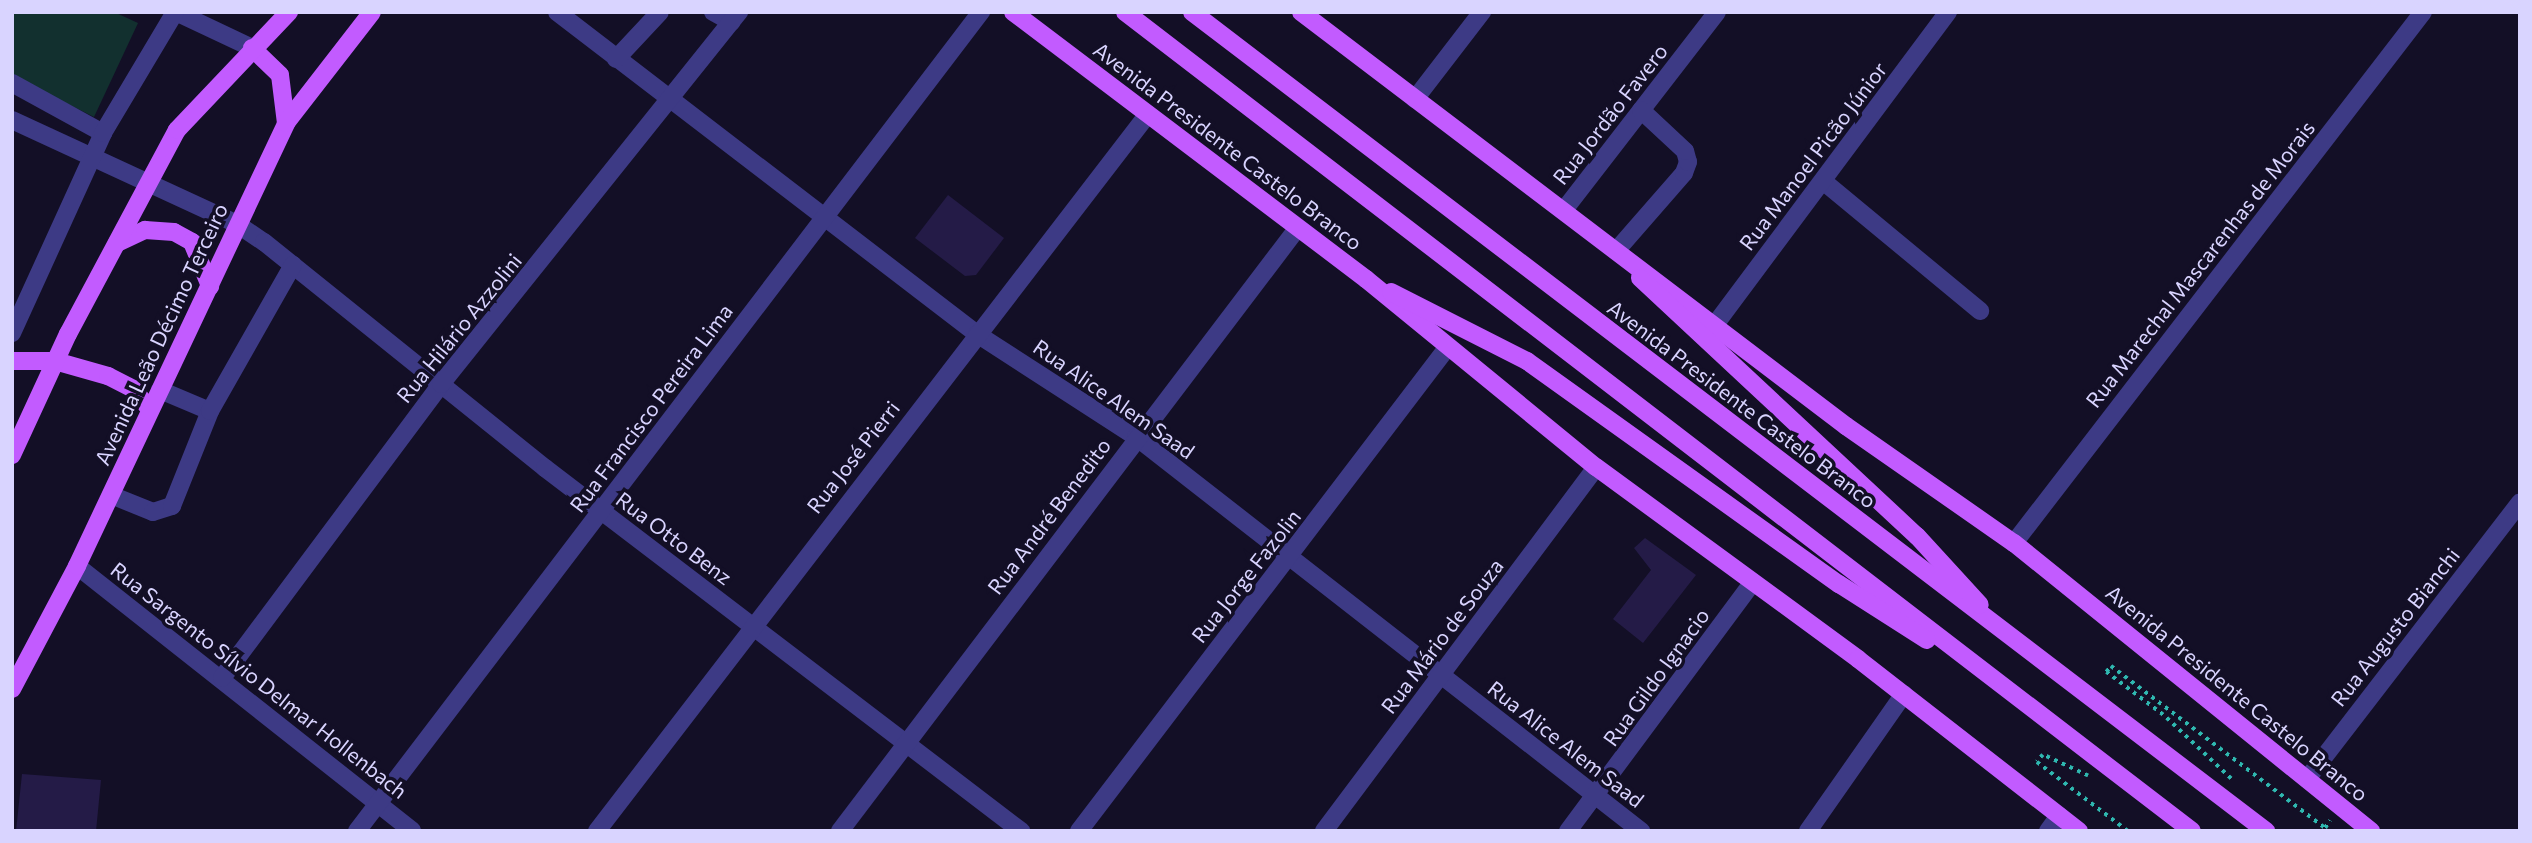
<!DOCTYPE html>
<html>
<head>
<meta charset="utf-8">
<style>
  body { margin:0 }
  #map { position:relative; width:2532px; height:843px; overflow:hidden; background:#130f26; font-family:Commissioner,sans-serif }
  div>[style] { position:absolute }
  .green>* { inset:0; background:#12302f }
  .building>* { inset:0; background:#241b47 }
  .path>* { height:3.5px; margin-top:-1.75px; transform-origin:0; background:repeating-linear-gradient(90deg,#2fb8b0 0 3.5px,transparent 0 8.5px) }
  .minor>* { height:18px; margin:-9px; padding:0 9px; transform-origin:9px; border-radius:9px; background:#3d3a85 }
  .major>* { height:18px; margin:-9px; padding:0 9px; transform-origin:9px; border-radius:9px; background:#c25bff }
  span { translate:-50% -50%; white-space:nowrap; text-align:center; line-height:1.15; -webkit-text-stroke:7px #130f26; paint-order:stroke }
  .street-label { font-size:21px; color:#d9d4ff }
  .frame { position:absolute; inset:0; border:14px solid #d9d4ff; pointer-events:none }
</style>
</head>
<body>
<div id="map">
  <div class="green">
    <div style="clip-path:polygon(13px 12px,114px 12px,138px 23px,94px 117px,12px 76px)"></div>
  </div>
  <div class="building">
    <div style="clip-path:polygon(948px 195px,1004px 238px,976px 275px,965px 276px,915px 238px)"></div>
    <div style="clip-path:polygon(1645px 538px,1696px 575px,1643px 643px,1613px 619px,1651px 570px,1634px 548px)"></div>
    <div style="clip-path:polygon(22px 774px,101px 780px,96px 831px,16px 831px)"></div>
  </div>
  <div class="path">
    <div style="left:2088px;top:776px;width:50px;rotate:-155deg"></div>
    <div style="left:2043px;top:755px;width:9px;rotate:131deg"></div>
    <div style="left:2037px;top:762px;width:114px;rotate:37.2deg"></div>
    <div style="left:2231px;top:779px;width:93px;rotate:-136.7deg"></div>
    <div style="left:2163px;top:715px;width:71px;rotate:-143deg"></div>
    <div style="left:2106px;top:672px;width:8px;rotate:-50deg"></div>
    <div style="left:2111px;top:666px;width:268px;rotate:37.1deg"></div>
    <div style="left:2325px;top:828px;width:9px;rotate:-58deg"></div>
  </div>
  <div class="minor">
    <div style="left:176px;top:12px;width:84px;rotate:25.3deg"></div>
    <div style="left:557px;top:12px;width:529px;rotate:37.48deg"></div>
    <div style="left:977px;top:334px;width:189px;rotate:32.9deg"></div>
    <div style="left:1136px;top:437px;width:641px;rotate:37.96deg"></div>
    <div style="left:713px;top:12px;width:21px;rotate:29deg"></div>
    <div style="left:616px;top:59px;width:64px;rotate:-46.9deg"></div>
    <div style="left:12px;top:83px;width:104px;rotate:28.8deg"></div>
    <div style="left:1415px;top:99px;width:110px;rotate:-52.4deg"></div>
    <div style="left:12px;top:120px;width:248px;rotate:24.8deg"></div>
    <div style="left:237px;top:224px;width:32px;rotate:34deg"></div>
    <div style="left:264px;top:242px;width:361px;rotate:38.8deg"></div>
    <div style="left:545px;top:468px;width:599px;rotate:37.33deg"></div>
    <div style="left:1823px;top:181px;width:204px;rotate:39.6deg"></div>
    <div style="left:1564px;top:210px;width:250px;rotate:-52.3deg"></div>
    <div style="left:1616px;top:251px;width:103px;rotate:-48.9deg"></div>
    <div style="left:1684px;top:173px;width:12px;rotate:-70deg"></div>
    <div style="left:1688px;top:162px;width:11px;rotate:-105deg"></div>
    <div style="left:1685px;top:151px;width:60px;rotate:-137deg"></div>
    <div style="left:1714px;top:326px;width:392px;rotate:-53.3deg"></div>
    <div style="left:12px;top:333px;width:220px;rotate:-65.5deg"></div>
    <div style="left:103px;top:133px;width:141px;rotate:-59.2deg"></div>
    <div style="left:160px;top:390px;width:54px;rotate:22.8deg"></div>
    <div style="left:111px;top:495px;width:45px;rotate:22deg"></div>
    <div style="left:153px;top:512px;width:20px;rotate:-18deg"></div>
    <div style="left:172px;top:506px;width:102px;rotate:-68.2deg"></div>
    <div style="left:210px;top:411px;width:168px;rotate:-60.4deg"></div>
    <div style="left:2014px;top:543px;width:670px;rotate:-52.39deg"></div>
    <div style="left:77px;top:566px;width:427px;rotate:38.3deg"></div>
    <div style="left:222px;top:678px;width:367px;rotate:-53.3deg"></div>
    <div style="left:441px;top:384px;width:477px;rotate:-51.3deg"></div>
    <div style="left:2307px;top:779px;width:349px;rotate:-52.4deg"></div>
    <div style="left:357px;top:831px;width:1030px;rotate:-52.7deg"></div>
    <div style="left:597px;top:831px;width:904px;rotate:-52.46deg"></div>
    <div style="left:840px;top:831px;width:754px;rotate:-52.81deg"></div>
    <div style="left:1079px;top:831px;width:607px;rotate:-52.7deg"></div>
    <div style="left:1324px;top:831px;width:454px;rotate:-53.2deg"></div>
    <div style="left:1568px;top:831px;width:310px;rotate:-53.4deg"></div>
    <div style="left:1808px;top:831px;width:167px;rotate:-55deg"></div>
    <div style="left:2048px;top:831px;width:19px;rotate:-54deg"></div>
  </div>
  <div class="major">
    <div style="left:1013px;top:12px;width:443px;rotate:37.1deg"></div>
    <div style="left:1366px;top:279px;width:297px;rotate:39.3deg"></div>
    <div style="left:1596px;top:467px;width:325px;rotate:36.2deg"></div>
    <div style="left:1858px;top:659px;width:280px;rotate:37.9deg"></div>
    <div style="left:1125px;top:12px;width:1345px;rotate:37.51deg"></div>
    <div style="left:1192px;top:12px;width:1351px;rotate:37.33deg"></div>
    <div style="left:1301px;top:12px;width:684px;rotate:37.22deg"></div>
    <div style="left:1846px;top:426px;width:205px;rotate:34.9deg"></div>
    <div style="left:2014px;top:543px;width:459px;rotate:38.9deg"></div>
    <div style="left:252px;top:48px;width:39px;rotate:44deg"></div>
    <div style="left:280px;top:75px;width:48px;rotate:82.9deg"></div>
    <div style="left:117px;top:243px;width:31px;rotate:-25deg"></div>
    <div style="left:145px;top:230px;width:29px;rotate:4deg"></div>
    <div style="left:174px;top:232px;width:21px;rotate:29deg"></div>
    <div style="left:192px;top:242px;width:48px;rotate:67.8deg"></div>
    <div style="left:1640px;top:278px;width:379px;rotate:43deg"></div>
    <div style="left:1917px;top:536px;width:93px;rotate:47.6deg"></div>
    <div style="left:1391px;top:292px;width:153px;rotate:26.9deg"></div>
    <div style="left:1527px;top:361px;width:384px;rotate:35.6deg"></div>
    <div style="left:1839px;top:584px;width:104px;rotate:32.5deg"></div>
    <div style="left:12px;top:361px;width:43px"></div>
    <div style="left:55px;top:361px;width:55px;rotate:15.8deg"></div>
    <div style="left:108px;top:376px;width:28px;rotate:27deg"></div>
    <div style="left:133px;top:389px;width:26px;rotate:50deg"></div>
    <div style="left:12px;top:455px;width:133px;rotate:-65.2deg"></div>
    <div style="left:68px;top:334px;width:231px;rotate:-61.9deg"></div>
    <div style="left:177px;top:130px;width:163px;rotate:-46.5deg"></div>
    <div style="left:12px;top:689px;width:139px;rotate:-62.1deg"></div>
    <div style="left:77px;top:566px;width:490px;rotate:-64.7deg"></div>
    <div style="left:286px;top:123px;width:140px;rotate:-52.2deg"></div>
  </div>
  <div class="street-label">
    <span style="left:1610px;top:114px;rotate:-52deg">Rua Jordão Favero</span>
    <span style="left:1228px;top:146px;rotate:37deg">Avenida Presidente Castelo Branco</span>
    <span style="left:1813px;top:156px;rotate:-53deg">Rua Manoel Picão Júnior</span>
    <span style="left:2200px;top:264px;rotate:-52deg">Rua Marechal Mascarenhas de Morais</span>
    <span style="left:459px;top:328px;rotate:-51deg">Rua Hilário Azzolini</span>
    <span style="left:161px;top:334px;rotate:-65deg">Avenida Leão Décimo Terceiro</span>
    <span style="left:1114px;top:399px;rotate:35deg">Rua Alice Alem Saad</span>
    <span style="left:1742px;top:404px;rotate:37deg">Avenida Presidente Castelo Branco</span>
    <span style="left:651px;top:408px;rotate:-53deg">Rua Francisco Pereira Lima</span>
    <span style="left:853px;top:457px;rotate:-52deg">Rua José Pierri</span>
    <span style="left:1049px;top:516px;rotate:-53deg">Rua André Benedito</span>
    <span style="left:674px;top:538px;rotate:37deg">Rua Otto Benz</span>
    <span style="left:1246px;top:576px;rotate:-52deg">Rua Jorge Fazolin</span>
    <span style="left:2395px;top:627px;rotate:-52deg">Rua Augusto Bianchi</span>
    <span style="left:1442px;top:636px;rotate:-53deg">Rua Mário de Souza</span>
    <span style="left:1656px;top:677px;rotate:-54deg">Rua Gildo Ignacio</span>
    <span style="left:259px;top:680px;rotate:38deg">Rua Sargento Sílvio Delmar Hollenbach</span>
    <span style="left:2237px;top:693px;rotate:39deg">Avenida Presidente Castelo Branco</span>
    <span style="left:1566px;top:744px;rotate:38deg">Rua Alice Alem Saad</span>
  </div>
  <div class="frame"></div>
</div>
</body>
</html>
